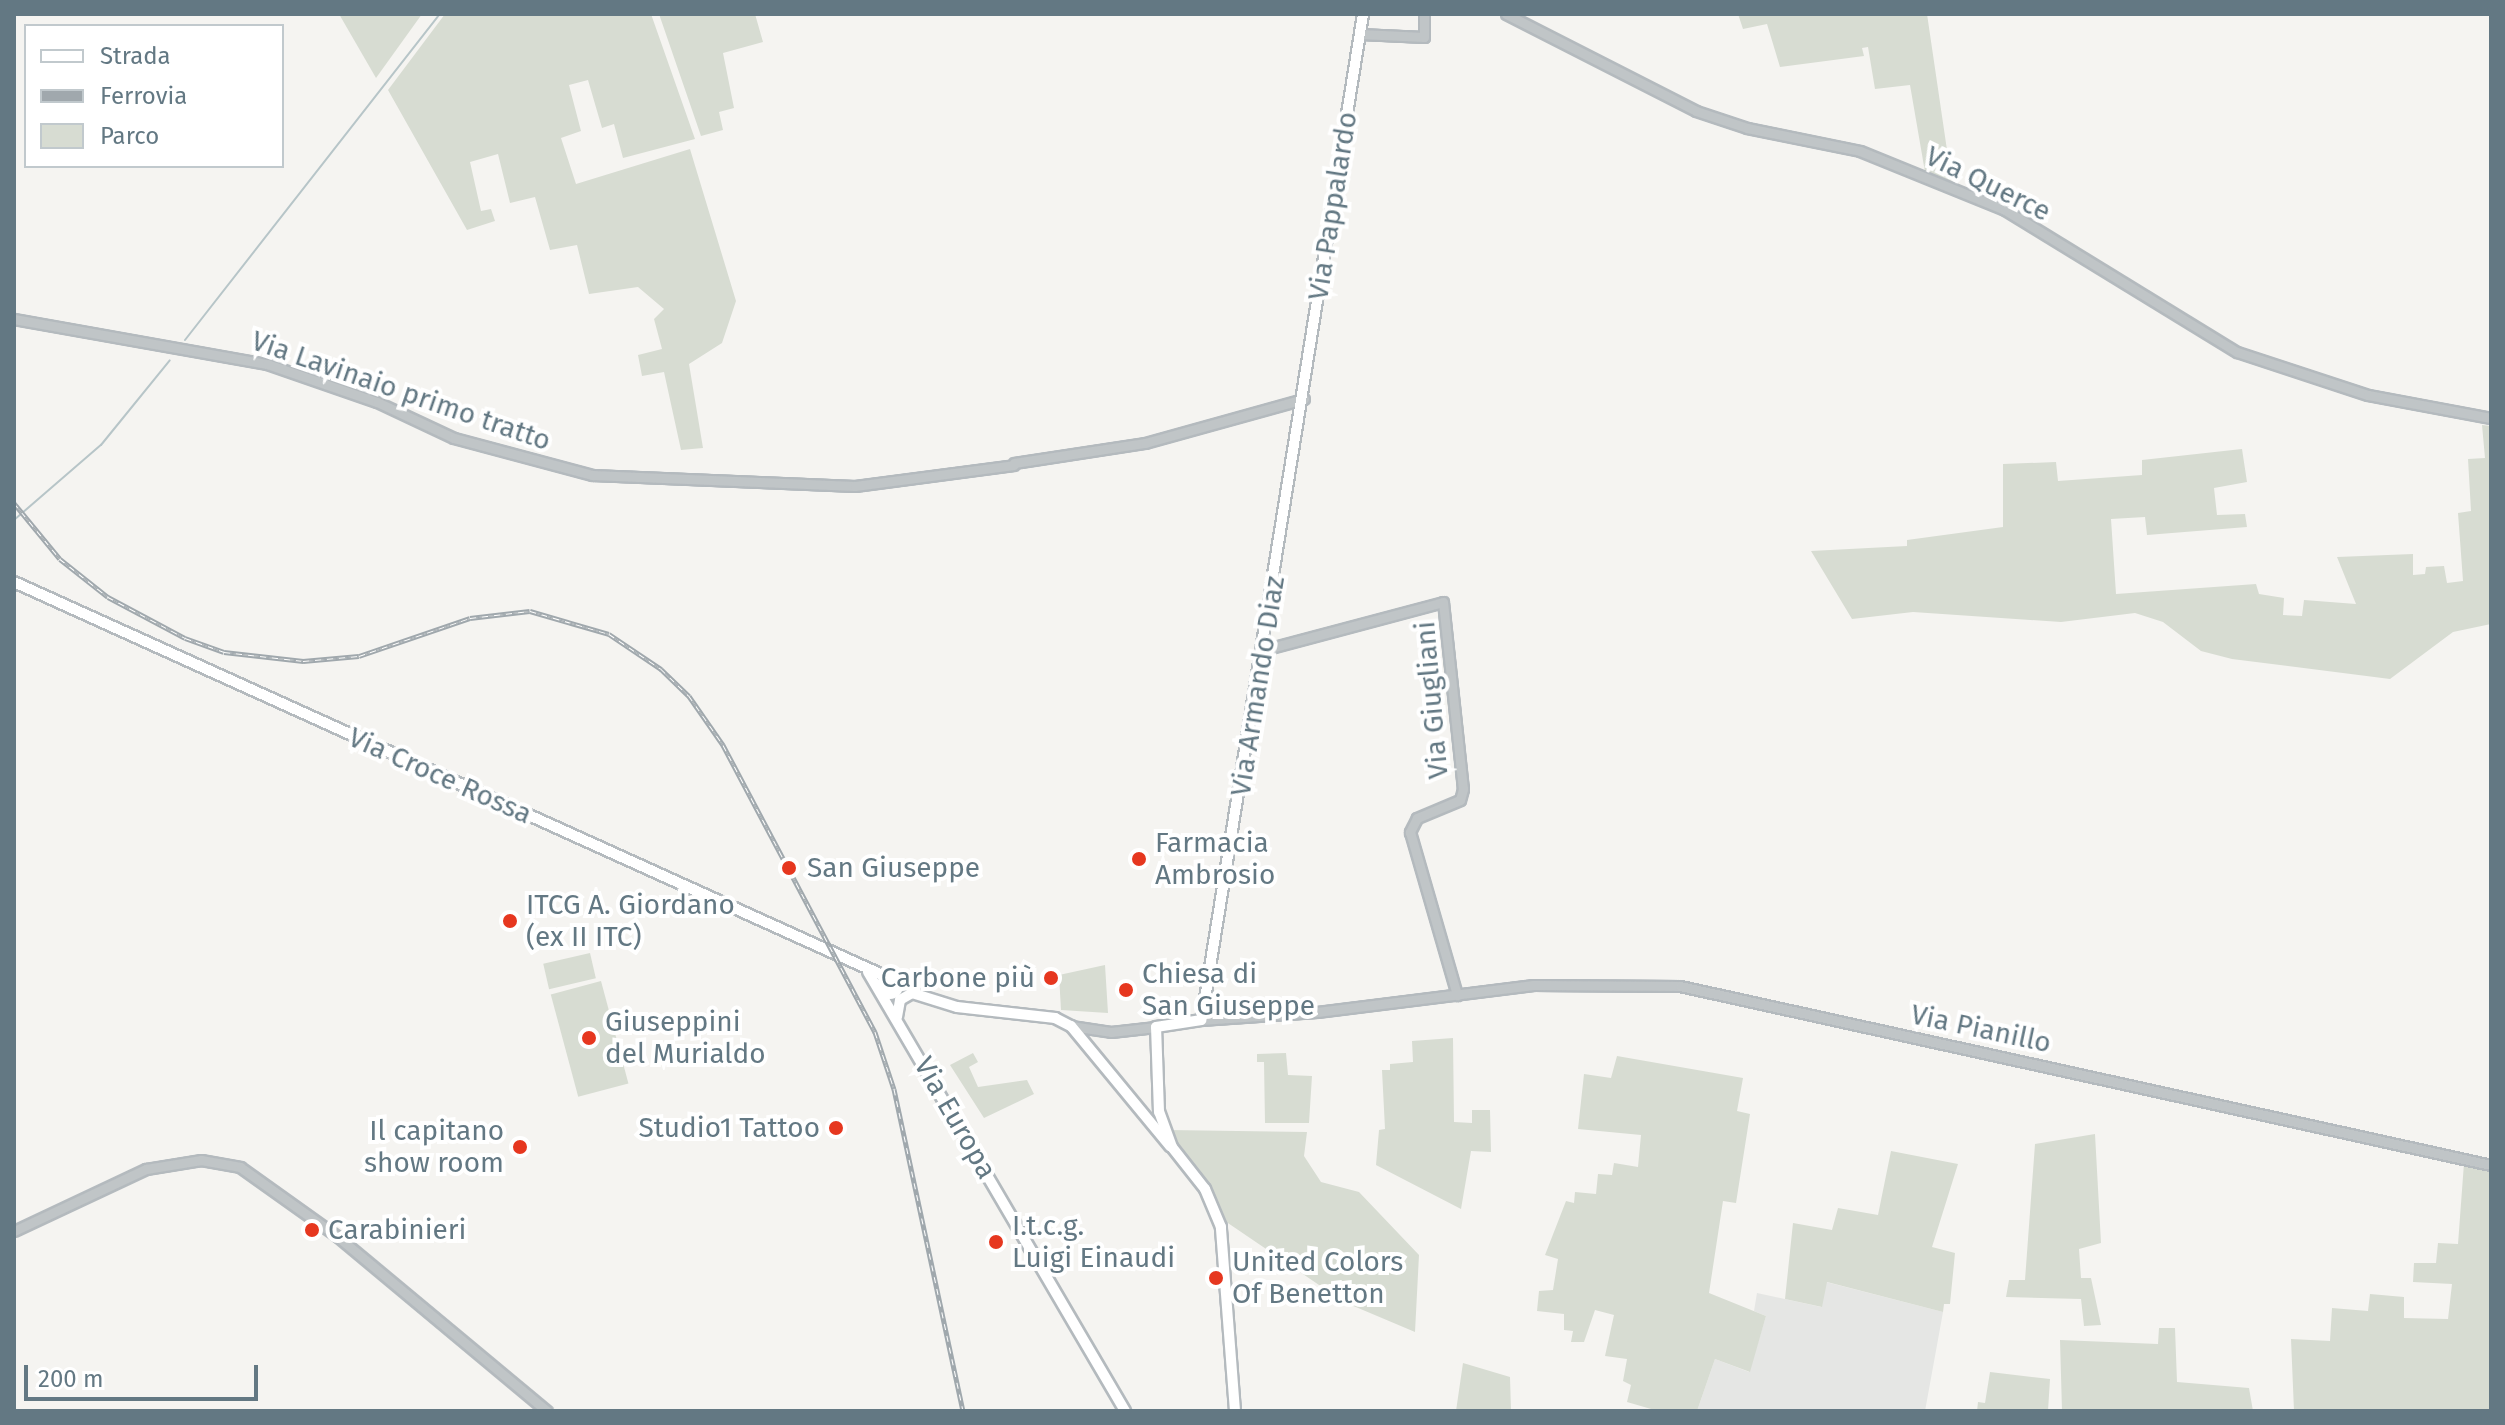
<!DOCTYPE html>
<html>
<head>
<meta charset="utf-8">
<style>
  body { margin:0 }
  #map { position:relative; width:2505px; height:1425px; overflow:hidden; background:#f5f4f1; font-family:"Fira Sans",sans-serif }
  div>[style] { position:absolute }
  .built>* { inset:0; background:#e5e6e4 }
  .green>* { inset:0; background:#d7dcd2; transform-origin:0 0 }
  .stream>* { height:2px; margin:-1px; padding:0 1px; transform-origin:1px; border-radius:1px; background:#b7c5c8 }
  .roads { filter:drop-shadow(2px 0 #b4babe) drop-shadow(-2px 0 #b4babe) drop-shadow(0 2px #b4babe) drop-shadow(0 -2px #b4babe) }
  .tertiary>* { height:9px; margin:-4.5px; padding:0 4.5px; transform-origin:4.5px; border-radius:4.5px; background:#c0c5c7 }
  .secondary>* { height:10px; margin:-5px; padding:0 5px; transform-origin:5px; border-radius:5px; background:#fff }
  .secondary>.ring { margin:-5px; padding:0; box-sizing:content-box; background:none; border:10px solid #fff; border-radius:50% }
  .rail>* { height:5px; margin-top:-2.5px; transform-origin:0; background:repeating-linear-gradient(90deg,#fff 0 6px,#a0a8ad 0 12px); box-sizing:border-box; border-block:2px solid #a0a8ad }
  .dots>* { width:22px; height:22px; translate:-50% -50%; box-sizing:border-box; border:4px solid #fff; border-radius:50% }
  span { translate:-50% -50%; white-space:nowrap; text-align:center; line-height:1.15; -webkit-text-stroke:8px #fff; paint-order:stroke }
  .street-label { font-size:28px; color:#637883 }
  .poi-label { font-size:28px; color:#637883 }
  .left { translate:0 -50%; text-align:left }
  .right { translate:-100% -50%; text-align:right }
  .frame { position:absolute; inset:0; border:16px solid #637883; pointer-events:none }
  .legend { position:absolute; left:24px; top:24px; width:260px; height:144px; box-sizing:border-box; background:#fff; border:2px solid #c1c9cd; margin:0; padding:10px 14px; list-style:none; font-size:24px; color:#637883 }
  .legend li { display:flex; align-items:center; gap:16px; height:40px }
  .legend b { width:40px; border:2px solid #c1c9cd }
  .scale { position:absolute; left:24px; top:1365px; width:234px; height:36px; box-sizing:border-box; border:4px solid #637883; border-top:0; padding-left:10px; font-size:24px; line-height:28px; white-space:nowrap; color:#637883; -webkit-text-stroke:6px #fff; paint-order:stroke }
</style>
</head>
<body>
<div id="map">
  <div class="built">
    <div style="clip-path:polygon(1826px 1282px,1943px 1312px,1925px 1411px,1697px 1411px,1715px 1359px,1749px 1372px,1766px 1316px,1754px 1311px,1757px 1293px,1821px 1307px)"></div>
  </div>
  <div class="green">
    <div style="clip-path:polygon(339px 14px,422px 14px,376px 78px)"></div>
    <div style="clip-path:polygon(445px 14px,651px 14px,695px 139px,623px 158px,614px 124px,602px 128px,588px 80px,569px 85px,581px 131px,561px 138px,576px 184px,690px 149px,736px 301px,722px 343px,689px 364px,703px 448px,681px 450px,664px 372px,642px 376px,638px 355px,662px 349px,654px 319px,664px 309px,638px 287px,589px 294px,577px 245px,550px 250px,535px 197px,510px 203px,498px 154px,470px 162px,481px 211px,491px 209px,495px 221px,467px 230px,388px 90px)"></div>
    <div style="clip-path:polygon(659px 14px,755px 14px,763px 42px,723px 53px,734px 108px,719px 112px,723px 130px,701px 136px)"></div>
    <div style="clip-path:polygon(1738px 14px,1927px 14px,1952px 184px,1925px 172px,1910px 85px,1875px 89px,1868px 47px,1862px 48px,1864px 56px,1780px 67px,1767px 24px,1743px 29px)"></div>
    <div style="clip-path:polygon(2482px 425px,2491px 426px,2491px 624px,2453px 632px,2390px 679px,2232px 659px,2201px 651px,2163px 622px,2135px 613px,2061px 622px,1913px 612px,1852px 619px,1811px 551px,1907px 546px,1907px 540px,2003px 527px,2003px 464px,2056px 462px,2058px 481px,2142px 475px,2142px 460px,2242px 449px,2247px 482px,2214px 488px,2217px 515px,2245px 514px,2247px 527px,2147px 535px,2145px 517px,2111px 519px,2116px 594px,2256px 584px,2259px 594px,2284px 598px,2283px 615px,2302px 616px,2304px 600px,2356px 604px,2337px 557px,2413px 554px,2413px 575px,2425px 574px,2426px 567px,2444px 566px,2447px 583px,2463px 581px,2458px 513px,2471px 511px,2468px 459px,2485px 458px)"></div>
    <div style="left:590px;top:953px;width:26px;height:48px;rotate:77deg"></div>
    <div style="clip-path:polygon(1105px 965px,1108px 1013px,1061px 1010px,1059px 975px)"></div>
    <div style="left:601px;top:981px;width:106px;height:52px;rotate:75deg"></div>
    <div style="clip-path:polygon(1453px 1038px,1454px 1122px,1472px 1123px,1472px 1110px,1490px 1110px,1491px 1152px,1471px 1151px,1461px 1209px,1376px 1165px,1379px 1130px,1385px 1129px,1382px 1070px,1390px 1070px,1390px 1064px,1413px 1062px,1412px 1041px)"></div>
    <div style="clip-path:polygon(973px 1053px,978px 1062px,969px 1067px,978px 1087px,1027px 1080px,1034px 1094px,984px 1118px,950px 1065px)"></div>
    <div style="clip-path:polygon(1286px 1053px,1288px 1075px,1312px 1076px,1309px 1123px,1265px 1123px,1264px 1062px,1257px 1062px,1257px 1054px)"></div>
    <div style="clip-path:polygon(1617px 1056px,1743px 1078px,1737px 1111px,1750px 1114px,1736px 1203px,1723px 1201px,1709px 1293px,1766px 1316px,1750px 1372px,1715px 1359px,1697px 1411px,1658px 1411px,1627px 1402px,1631px 1385px,1623px 1381px,1627px 1359px,1605px 1356px,1614px 1315px,1595px 1310px,1584px 1342px,1571px 1342px,1573px 1331px,1564px 1330px,1564px 1314px,1537px 1311px,1539px 1291px,1553px 1290px,1558px 1259px,1545px 1255px,1566px 1201px,1574px 1203px,1575px 1192px,1596px 1194px,1598px 1174px,1612px 1175px,1614px 1163px,1638px 1167px,1641px 1135px,1578px 1129px,1584px 1074px,1611px 1078px)"></div>
    <div style="clip-path:polygon(1168px 1130px,1307px 1132px,1304px 1156px,1321px 1182px,1359px 1192px,1419px 1255px,1415px 1332px,1344px 1302px,1222px 1219px)"></div>
    <div style="clip-path:polygon(2095px 1134px,2101px 1243px,2079px 1249px,2081px 1278px,2091px 1278px,2101px 1325px,2084px 1326px,2081px 1299px,2006px 1297px,2009px 1280px,2025px 1280px,2035px 1144px)"></div>
    <div style="clip-path:polygon(1891px 1151px,1958px 1164px,1932px 1247px,1955px 1253px,1950px 1304px,1944px 1304px,1943px 1312px,1827px 1282px,1822px 1307px,1785px 1299px,1793px 1223px,1832px 1230px,1838px 1208px,1878px 1215px)"></div>
    <div style="clip-path:polygon(2464px 1163px,2491px 1169px,2491px 1411px,2294px 1411px,2291px 1339px,2330px 1341px,2332px 1308px,2368px 1311px,2370px 1294px,2404px 1297px,2404px 1318px,2448px 1319px,2452px 1284px,2413px 1282px,2414px 1263px,2436px 1263px,2438px 1243px,2458px 1244px)"></div>
    <div style="clip-path:polygon(2159px 1328px,2175px 1328px,2177px 1382px,2249px 1388px,2253px 1411px,2062px 1411px,2060px 1340px,2158px 1344px)"></div>
    <div style="clip-path:polygon(1463px 1363px,1510px 1377px,1511px 1411px,1456px 1411px)"></div>
    <div style="clip-path:polygon(1990px 1372px,2050px 1379px,2048px 1411px,1977px 1411px,1978px 1402px,1985px 1403px)"></div>
  </div>
  <div class="stream">
    <div style="left:185px;top:340px;width:414px;rotate:-52deg"></div>
    <div style="left:14px;top:520px;width:115px;rotate:-40.8deg"></div>
    <div style="left:101px;top:445px;width:109px;rotate:-50.9deg"></div>
  </div>
  <div class="roads">
    <div class="tertiary">
      <div style="left:1506px;top:14px;width:213px;rotate:27deg"></div>
      <div style="left:1696px;top:111px;width:54px;rotate:18.4deg"></div>
      <div style="left:1747px;top:128px;width:115px;rotate:11.5deg"></div>
      <div style="left:1860px;top:151px;width:157px;rotate:22.1deg"></div>
      <div style="left:2005px;top:210px;width:272px;rotate:31.5deg"></div>
      <div style="left:2237px;top:352px;width:138px;rotate:18.2deg"></div>
      <div style="left:2368px;top:395px;width:125px;rotate:10.6deg"></div>
      <div style="left:1360px;top:34px;width:64px;rotate:2.7deg"></div>
      <div style="left:1424px;top:37px;width:23px;rotate:-90deg"></div>
      <div style="left:14px;top:319px;width:257px;rotate:10.1deg"></div>
      <div style="left:267px;top:364px;width:116px;rotate:19.1deg"></div>
      <div style="left:377px;top:402px;width:85px;rotate:25.1deg"></div>
      <div style="left:454px;top:438px;width:143px;rotate:15deg"></div>
      <div style="left:592px;top:475px;width:263px;rotate:2.4deg"></div>
      <div style="left:855px;top:486px;width:160px;rotate:-7.5deg"></div>
      <div style="left:1014px;top:463px;width:133px;rotate:-8.7deg"></div>
      <div style="left:1145px;top:443px;width:165px;rotate:-15.5deg"></div>
      <div style="left:1263px;top:650px;width:186px;rotate:-14.9deg"></div>
      <div style="left:1443px;top:602px;width:188px;rotate:83.9deg"></div>
      <div style="left:1463px;top:789px;width:11px;rotate:105deg"></div>
      <div style="left:1460px;top:800px;width:47px;rotate:157.3deg"></div>
      <div style="left:1417px;top:818px;width:16px;rotate:117deg"></div>
      <div style="left:1410px;top:832px;width:170px;rotate:73.9deg"></div>
      <div style="left:1201px;top:1020px;width:116px;rotate:-3.9deg"></div>
      <div style="left:1317px;top:1012px;width:218px;rotate:-7.1deg"></div>
      <div style="left:1533px;top:985px;width:147px;rotate:0.4deg"></div>
      <div style="left:1680px;top:986px;width:831px;rotate:12.45deg"></div>
      <div style="left:1071px;top:1026px;width:40px;rotate:8.5deg"></div>
      <div style="left:1111px;top:1032px;width:45px;rotate:-6.3deg"></div>
      <div style="left:14px;top:1231px;width:146px;rotate:-25.2deg"></div>
      <div style="left:146px;top:1169px;width:56px;rotate:-9.3deg"></div>
      <div style="left:201px;top:1160px;width:40px;rotate:10deg"></div>
      <div style="left:240px;top:1167px;width:120px;rotate:35.5deg"></div>
      <div style="left:338px;top:1237px;width:272px;rotate:39.8deg"></div>
    </div>
    <div class="secondary">
      <div style="left:14px;top:582px;width:960px;rotate:24.35deg"></div>
      <div style="left:868px;top:972px;width:509px;rotate:59.65deg"></div>
      <div class="ring" style="left:882px;top:978px;width:6px;height:6px"></div>
      <div style="left:897px;top:1017px;width:17px;rotate:-80deg"></div>
      <div style="left:900px;top:1000px;width:14px;rotate:-30deg"></div>
      <div style="left:912px;top:993px;width:47px;rotate:17.3deg"></div>
      <div style="left:957px;top:1007px;width:99px;rotate:6.4deg"></div>
      <div style="left:1055px;top:1018px;width:18px;rotate:27deg"></div>
      <div style="left:1071px;top:1026px;width:156px;rotate:50.5deg"></div>
      <div style="left:1235px;top:1411px;width:185px;rotate:-94.4deg"></div>
      <div style="left:1221px;top:1227px;width:41px;rotate:-112.8deg"></div>
      <div style="left:1205px;top:1189px;width:53px;rotate:-128.2deg"></div>
      <div style="left:1172px;top:1147px;width:37px;rotate:-110deg"></div>
      <div style="left:1159px;top:1112px;width:85px;rotate:-92deg"></div>
      <div style="left:1156px;top:1027px;width:46px;rotate:-8.8deg"></div>
      <div style="left:1201px;top:1020px;width:9px;rotate:-77deg"></div>
      <div style="left:1203px;top:1011px;width:1010px;rotate:-80.88deg"></div>
    </div>
  </div>
  <div class="rail">
    <div style="left:14px;top:503px;width:72px;rotate:50.6deg"></div>
    <div style="left:60px;top:559px;width:61px;rotate:38.4deg"></div>
    <div style="left:108px;top:597px;width:87px;rotate:28deg"></div>
    <div style="left:185px;top:638px;width:41px;rotate:19.7deg"></div>
    <div style="left:224px;top:652px;width:80px;rotate:6.5deg"></div>
    <div style="left:303px;top:661px;width:56px;rotate:-5.1deg"></div>
    <div style="left:359px;top:656px;width:117px;rotate:-18.9deg"></div>
    <div style="left:470px;top:618px;width:60px;rotate:-6.7deg"></div>
    <div style="left:530px;top:611px;width:82px;rotate:16.2deg"></div>
    <div style="left:609px;top:634px;width:63px;rotate:33.9deg"></div>
    <div style="left:661px;top:669px;width:39px;rotate:44deg"></div>
    <div style="left:689px;top:696px;width:60px;rotate:55.2deg"></div>
    <div style="left:723px;top:745px;width:325px;rotate:62.1deg"></div>
    <div style="left:875px;top:1032px;width:60px;rotate:71.6deg"></div>
    <div style="left:894px;top:1089px;width:329px;rotate:77.9deg"></div>
  </div>
  <div class="dots">
    <div style="left:1139px;top:859px;background:#e6371f"></div>
    <div style="left:789px;top:868px;background:#e6371f"></div>
    <div style="left:510px;top:921px;background:#e6371f"></div>
    <div style="left:1051px;top:978px;background:#e6371f"></div>
    <div style="left:1126px;top:990px;background:#e6371f"></div>
    <div style="left:589px;top:1038px;background:#e6371f"></div>
    <div style="left:836px;top:1128px;background:#e6371f"></div>
    <div style="left:520px;top:1147px;background:#e6371f"></div>
    <div style="left:312px;top:1230px;background:#e6371f"></div>
    <div style="left:996px;top:1242px;background:#e6371f"></div>
    <div style="left:1216px;top:1278px;background:#e6371f"></div>
  </div>
  <div class="street-label">
    <span style="left:1988px;top:184px;rotate:26deg">Via Querce</span>
    <span style="left:1333px;top:206px;rotate:-81deg">Via Pappalardo</span>
    <span style="left:401px;top:391px;rotate:19deg">Via Lavinaio primo tratto</span>
    <span style="left:1258px;top:686px;rotate:-81deg">Via Armando Diaz</span>
    <span style="left:1432px;top:700px;rotate:-95deg">Via Giugliani</span>
    <span style="left:440px;top:776px;rotate:24deg">Via Croce Rossa</span>
    <span style="left:1981px;top:1029px;rotate:12deg">Via Pianillo</span>
    <span style="left:955px;top:1118px;rotate:60deg">Via Europa</span>
  </div>
  <div class="poi-label">
    <span class="left" style="left:1155px;top:859px">Farmacia<br>Ambrosio</span>
    <span class="left" style="left:807px;top:868px">San Giuseppe</span>
    <span class="left" style="left:526px;top:921px">ITCG A. Giordano<br>(ex II ITC)</span>
    <span class="left" style="left:1142px;top:990px">Chiesa di<br>San Giuseppe</span>
    <span class="right" style="left:1035px;top:978px">Carbone più</span>
    <span class="left" style="left:605px;top:1038px">Giuseppini<br>del Murialdo</span>
    <span class="right" style="left:820px;top:1128px">Studio1 Tattoo</span>
    <span class="right" style="left:504px;top:1147px">Il capitano<br>show room</span>
    <span class="left" style="left:1012px;top:1242px">I.t.c.g.<br>Luigi Einaudi</span>
    <span class="left" style="left:328px;top:1230px">Carabinieri</span>
    <span class="left" style="left:1232px;top:1278px">United Colors<br>Of Benetton</span>
  </div>
  <div class="frame"></div>
  <ul class="legend">
  <li><b style="height:10px;background:#fff"></b>Strada</li>
  <li><b style="height:10px;background:#a0a8ad"></b>Ferrovia</li>
  <li><b style="height:22px;background:#d7dcd2"></b>Parco</li>
  </ul>
  <div class="scale">200 m</div>
</div>
</body>
</html>
